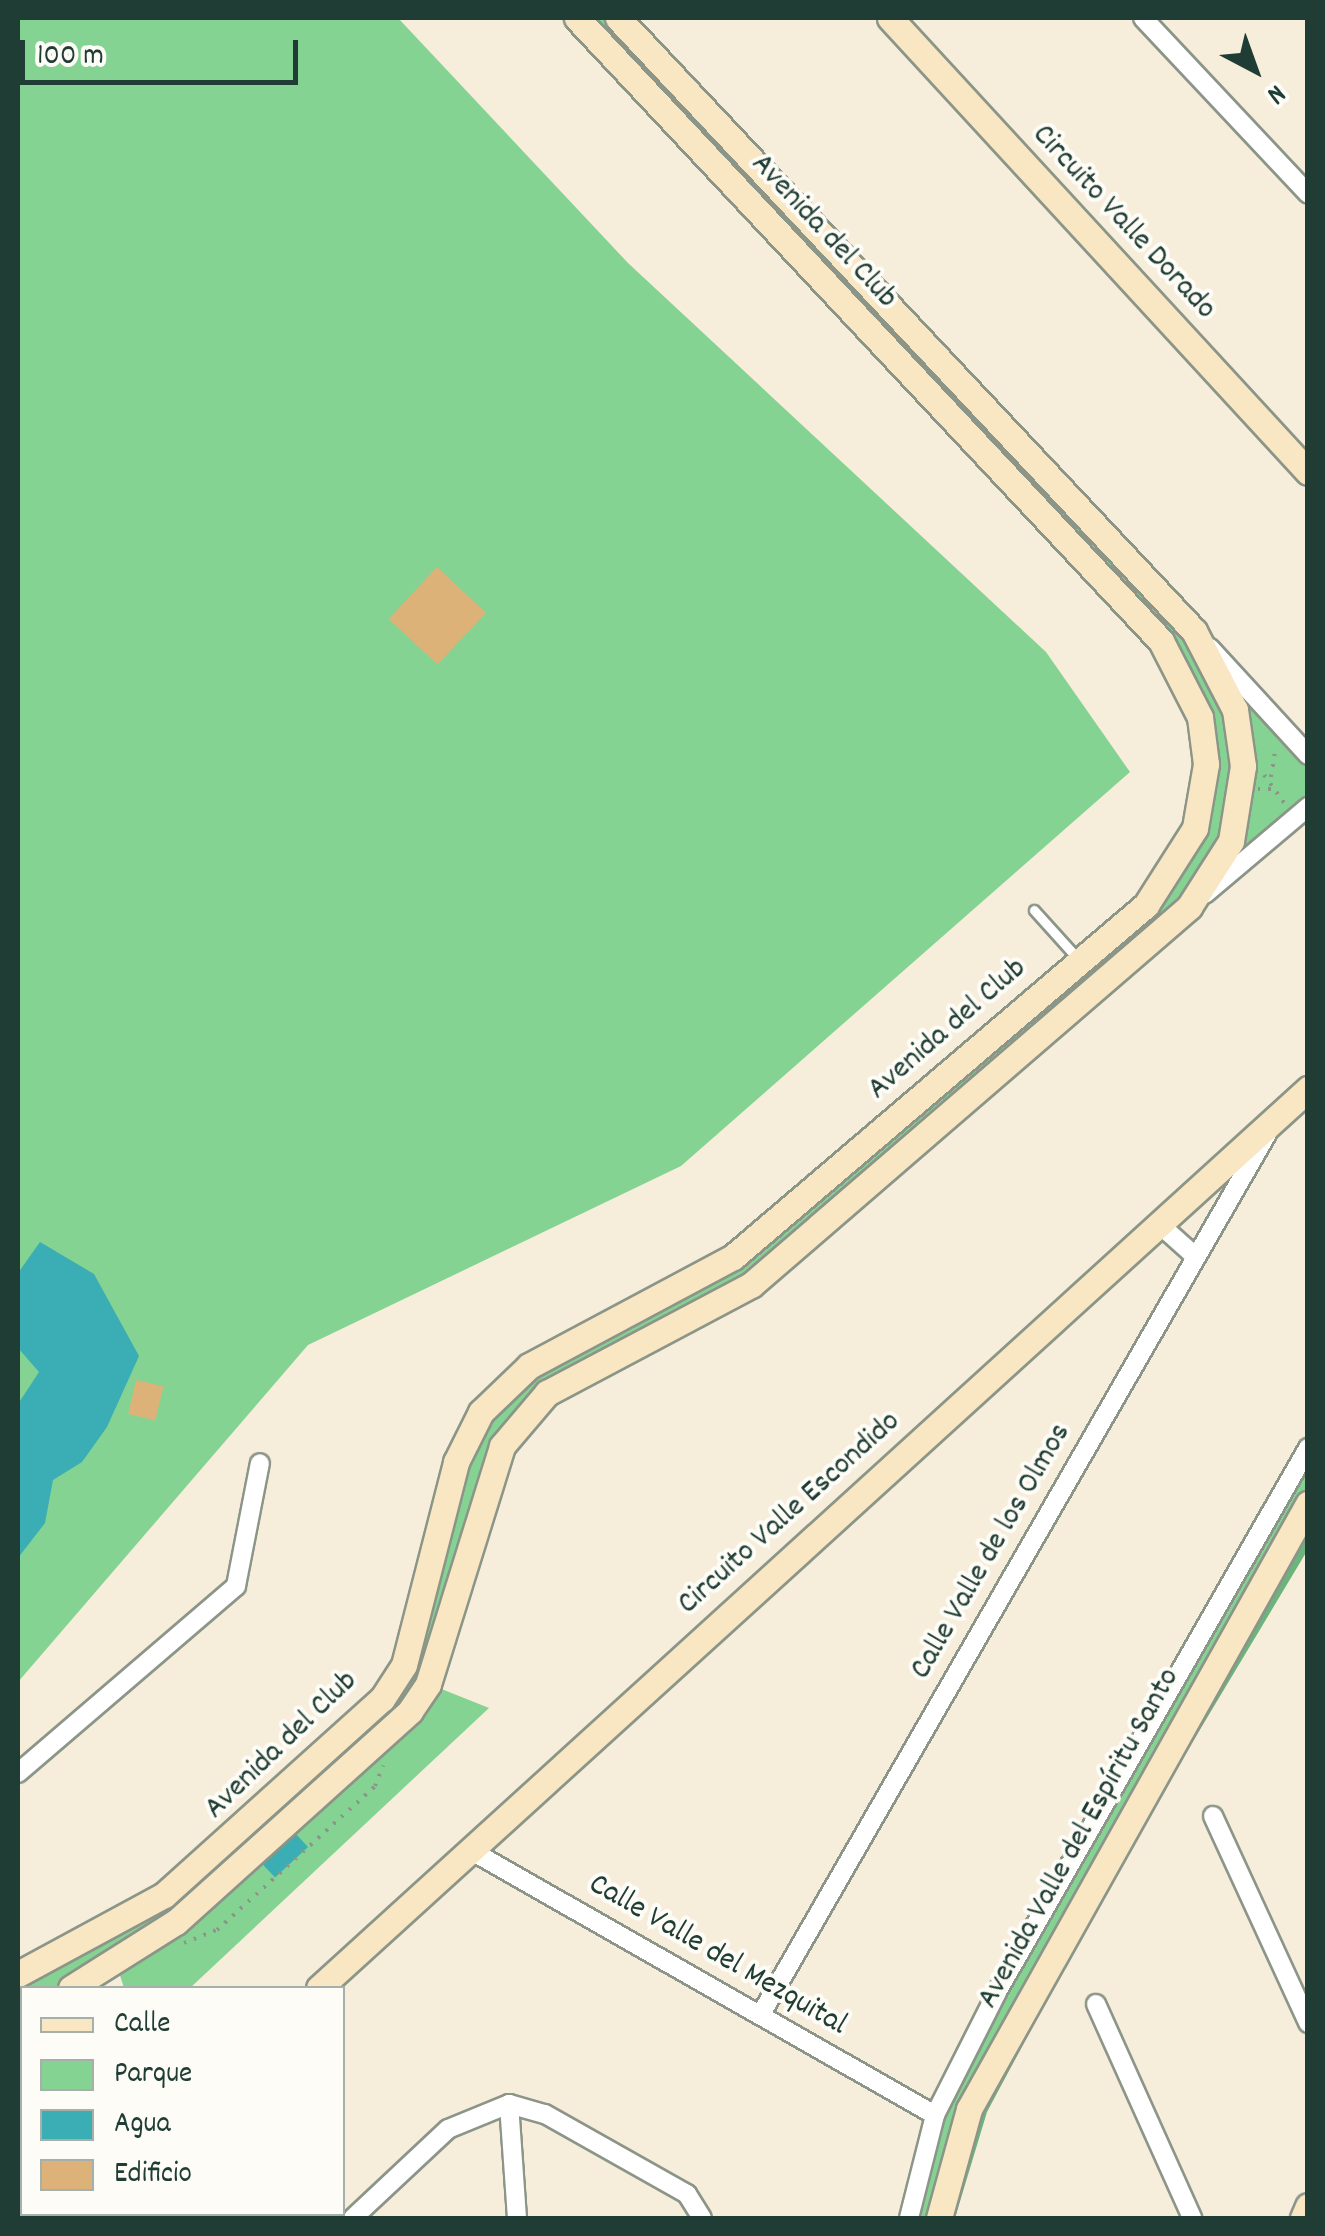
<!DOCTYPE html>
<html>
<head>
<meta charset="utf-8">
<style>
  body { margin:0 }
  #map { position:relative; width:1325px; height:2236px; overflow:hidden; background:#f7eddb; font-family:Dekko,sans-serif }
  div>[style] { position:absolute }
  .green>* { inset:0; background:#84d392 }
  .forest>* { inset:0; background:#6bb57c }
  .water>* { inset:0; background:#3badb4; transform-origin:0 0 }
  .building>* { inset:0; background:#dcb278; transform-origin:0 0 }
  .path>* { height:4px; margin-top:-2px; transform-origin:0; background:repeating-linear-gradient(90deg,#8b9588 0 2.5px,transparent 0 10.5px) }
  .roads { filter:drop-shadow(2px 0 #8b9588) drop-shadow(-2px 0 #8b9588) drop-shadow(0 2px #8b9588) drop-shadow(0 -2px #8b9588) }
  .lane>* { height:9px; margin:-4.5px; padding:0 4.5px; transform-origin:4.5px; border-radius:4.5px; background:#fff }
  .street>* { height:18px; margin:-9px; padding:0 9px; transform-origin:9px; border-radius:9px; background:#fff }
  .secondary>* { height:25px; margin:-12.5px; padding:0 12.5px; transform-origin:12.5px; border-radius:12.5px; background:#f9e7c3 }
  span { translate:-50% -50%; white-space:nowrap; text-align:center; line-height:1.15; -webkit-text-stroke:8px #fdfcf7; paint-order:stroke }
  .street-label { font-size:32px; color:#1f3d34 }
  .frame { position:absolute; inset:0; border:20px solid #1f3d34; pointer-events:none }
  .legend { position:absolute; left:20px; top:1986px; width:325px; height:230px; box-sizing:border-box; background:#fdfcf7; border:2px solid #a4b0a9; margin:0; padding:12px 18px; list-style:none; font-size:30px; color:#1f3d34 }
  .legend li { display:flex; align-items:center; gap:20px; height:50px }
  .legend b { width:50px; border:2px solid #a4b0a9 }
  .north { position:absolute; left:1205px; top:20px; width:100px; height:100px; -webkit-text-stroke:8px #fdfcf7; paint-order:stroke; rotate:139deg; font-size:28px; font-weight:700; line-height:40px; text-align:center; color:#1f3d34 }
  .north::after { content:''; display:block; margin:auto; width:35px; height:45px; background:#1f3d34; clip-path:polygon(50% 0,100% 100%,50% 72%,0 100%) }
  .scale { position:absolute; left:20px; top:40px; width:278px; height:45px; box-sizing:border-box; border:5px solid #1f3d34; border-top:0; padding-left:12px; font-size:30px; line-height:35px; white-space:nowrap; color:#1f3d34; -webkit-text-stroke:8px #fdfcf7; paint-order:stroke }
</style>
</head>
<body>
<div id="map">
  <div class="green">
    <div style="clip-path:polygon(18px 18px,398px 18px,628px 263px,1046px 652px,1130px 772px,681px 1166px,308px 1345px,18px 1682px)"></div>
    <div style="clip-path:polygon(577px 18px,618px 18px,1307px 755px,1307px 807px,751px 1285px,547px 1393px,502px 1446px,429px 1684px,489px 1708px,190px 1988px,124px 1988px,117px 1966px,71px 1988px,22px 1988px,18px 2015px,18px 1974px,114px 1928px,382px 1699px,456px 1462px,529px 1366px,733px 1257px,1163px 876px,1206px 764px,1161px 641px)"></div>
    <div style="clip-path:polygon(1307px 1448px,1307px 1504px,1102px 1857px,934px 2218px,909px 2218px,935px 2115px)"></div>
  </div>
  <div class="forest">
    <div style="clip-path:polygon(1307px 1504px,1307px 1551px,1120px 1863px,987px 2112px,955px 2218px,934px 2218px,944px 2166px)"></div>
  </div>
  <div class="water">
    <div style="clip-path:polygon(40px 1242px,94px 1274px,139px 1356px,107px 1427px,82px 1462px,53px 1480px,45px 1523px,18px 1558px,18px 1404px,39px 1372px,18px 1348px,18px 1273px)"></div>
    <div style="left:295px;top:1833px;width:19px;height:45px;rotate:47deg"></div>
  </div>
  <div class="building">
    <div style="left:437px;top:567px;width:67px;height:71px;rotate:43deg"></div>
    <div style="left:136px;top:1380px;width:28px;height:35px;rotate:13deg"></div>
  </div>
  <div class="path">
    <div style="left:1264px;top:775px;width:36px;rotate:54deg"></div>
    <div style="left:1271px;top:777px;width:30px;rotate:-81deg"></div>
    <div style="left:1258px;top:789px;width:14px"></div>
    <div style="left:184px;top:1943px;width:35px;rotate:-22deg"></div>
    <div style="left:217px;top:1930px;width:214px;rotate:-42.3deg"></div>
    <div style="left:375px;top:1786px;width:22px;rotate:-68deg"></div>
  </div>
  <div class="roads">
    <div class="lane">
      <div style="left:1034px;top:910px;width:67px;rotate:48deg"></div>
    </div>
    <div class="street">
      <div style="left:1143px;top:18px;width:241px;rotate:46.8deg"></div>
      <div style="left:1210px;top:648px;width:145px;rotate:47.5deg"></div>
      <div style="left:1205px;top:894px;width:135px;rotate:-40.2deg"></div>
      <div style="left:1158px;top:1223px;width:51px;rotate:41.8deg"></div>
      <div style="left:18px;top:1773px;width:287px;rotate:-40.6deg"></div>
      <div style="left:236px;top:1586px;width:125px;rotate:-79deg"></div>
      <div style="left:1213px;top:1816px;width:228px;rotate:65.3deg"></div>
      <div style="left:470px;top:1850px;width:535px;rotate:29.68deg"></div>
      <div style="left:1096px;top:2004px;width:235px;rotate:65.8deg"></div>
      <div style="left:761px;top:2014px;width:1015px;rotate:-60.1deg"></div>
      <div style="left:509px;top:2104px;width:114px;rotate:86deg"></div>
      <div style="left:353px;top:2218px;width:130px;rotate:-43.1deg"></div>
      <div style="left:448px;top:2129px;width:66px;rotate:-22.3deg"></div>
      <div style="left:509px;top:2104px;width:37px;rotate:16deg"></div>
      <div style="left:545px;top:2114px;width:163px;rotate:29.4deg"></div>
      <div style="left:687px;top:2194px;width:28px;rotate:58deg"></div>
      <div style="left:909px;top:2218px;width:106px;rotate:-75.8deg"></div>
      <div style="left:935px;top:2115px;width:138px;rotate:-63.2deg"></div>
      <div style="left:997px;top:1992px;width:627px;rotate:-60.24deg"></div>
    </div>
    <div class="secondary">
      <div style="left:890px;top:18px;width:617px;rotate:47.36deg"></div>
      <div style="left:18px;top:1974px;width:166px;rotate:-28.4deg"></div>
      <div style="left:164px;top:1895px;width:293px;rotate:-42deg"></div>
      <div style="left:382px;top:1699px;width:40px;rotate:-57.1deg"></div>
      <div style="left:404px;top:1665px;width:210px;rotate:-75.6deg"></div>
      <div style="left:456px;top:1462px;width:56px;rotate:-63.4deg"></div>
      <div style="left:481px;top:1412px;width:66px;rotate:-43.8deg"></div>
      <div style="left:529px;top:1366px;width:231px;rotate:-28.1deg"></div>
      <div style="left:733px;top:1257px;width:543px;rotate:-40.44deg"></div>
      <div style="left:1146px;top:905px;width:91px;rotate:-57.5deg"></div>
      <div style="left:1195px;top:828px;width:65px;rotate:-80.2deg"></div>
      <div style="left:1206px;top:764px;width:47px;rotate:-97.3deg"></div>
      <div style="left:1200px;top:717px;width:85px;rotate:-117.2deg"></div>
      <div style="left:1161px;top:641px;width:854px;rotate:-133.15deg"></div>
      <div style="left:71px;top:1988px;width:124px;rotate:-32.2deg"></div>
      <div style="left:176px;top:1922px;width:315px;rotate:-42deg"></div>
      <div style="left:410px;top:1711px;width:32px;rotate:-56deg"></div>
      <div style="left:428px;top:1684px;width:249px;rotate:-72.7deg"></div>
      <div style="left:502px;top:1446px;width:70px;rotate:-49.7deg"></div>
      <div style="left:547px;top:1393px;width:231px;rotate:-27.9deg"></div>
      <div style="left:751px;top:1285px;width:579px;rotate:-40.79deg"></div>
      <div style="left:1189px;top:907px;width:78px;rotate:-57.5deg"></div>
      <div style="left:1231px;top:841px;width:76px;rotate:-80.9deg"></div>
      <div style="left:1243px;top:766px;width:57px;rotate:-98.1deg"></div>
      <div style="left:1235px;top:710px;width:89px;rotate:-117.4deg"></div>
      <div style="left:1194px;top:631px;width:841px;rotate:-133.22deg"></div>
      <div style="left:319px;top:1988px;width:1337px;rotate:-42.27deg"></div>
      <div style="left:18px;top:2015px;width:4px;rotate:-27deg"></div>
      <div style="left:91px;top:2218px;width:5px;rotate:-53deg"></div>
      <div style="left:939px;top:2218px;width:113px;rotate:-74.6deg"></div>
      <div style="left:969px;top:2109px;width:694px;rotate:-60.74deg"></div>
      <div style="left:1303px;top:2218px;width:13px;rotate:-67deg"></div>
    </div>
  </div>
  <div class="street-label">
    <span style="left:1123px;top:223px;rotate:47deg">Circuito Valle Dorado</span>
    <span style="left:823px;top:232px;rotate:47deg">Avenida del Club</span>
    <span style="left:948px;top:1030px;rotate:-41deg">Avenida del Club</span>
    <span style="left:790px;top:1514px;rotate:-42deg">Circuito Valle Escondido</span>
    <span style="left:992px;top:1552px;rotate:-60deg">Calle Valle de los Olmos</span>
    <span style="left:282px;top:1746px;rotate:-44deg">Avenida del Club</span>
    <span style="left:1080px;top:1839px;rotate:-61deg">Avenida Valle del Espíritu Santo</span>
    <span style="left:717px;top:1956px;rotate:30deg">Calle Valle del Mezquital</span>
  </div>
  <div class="frame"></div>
  <ul class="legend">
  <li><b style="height:12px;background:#f9e7c3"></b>Calle</li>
  <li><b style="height:28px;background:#84d392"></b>Parque</li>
  <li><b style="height:28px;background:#3badb4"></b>Agua</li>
  <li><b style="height:28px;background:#dcb278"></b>Edificio</li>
  </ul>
  <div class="north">N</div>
  <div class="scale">100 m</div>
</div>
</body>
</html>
